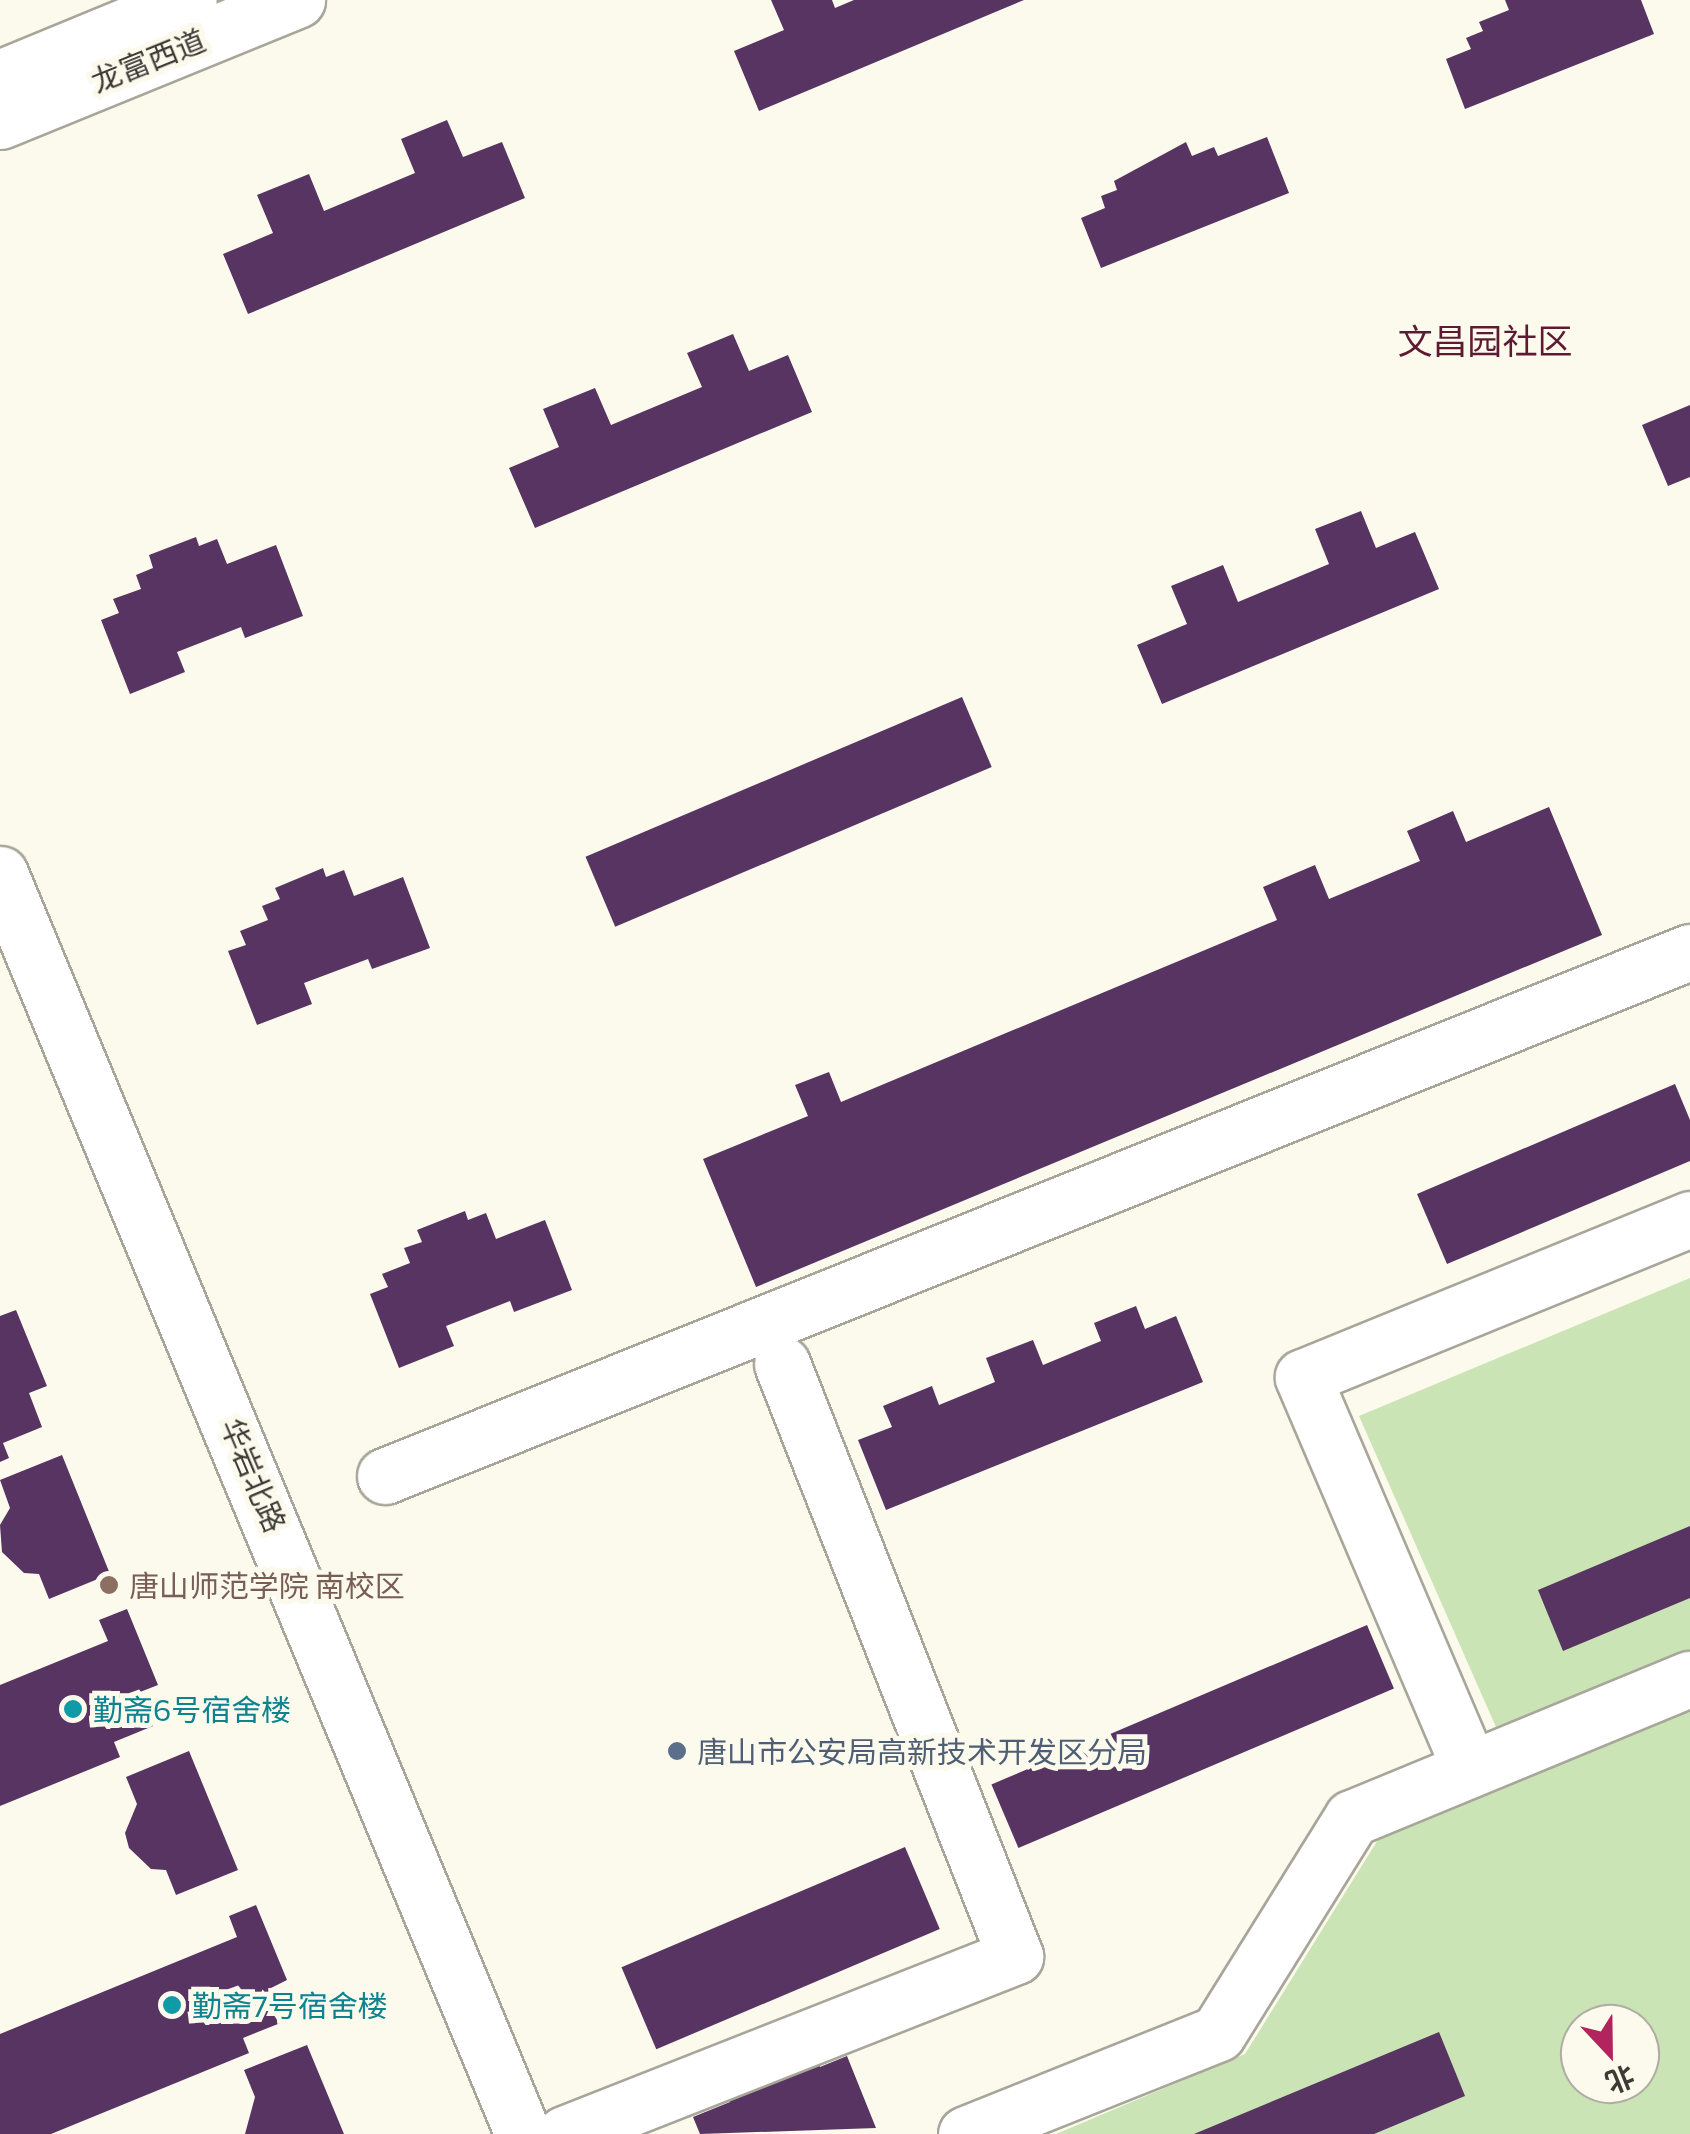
<!DOCTYPE html>
<html>
<head>
<meta charset="utf-8">
<style>
  body { margin:0 }
  #map { position:relative; width:1690px; height:2134px; overflow:hidden; background:#fcf9ed; font-family:Commissioner,"Noto Sans SC",sans-serif }
  div>[style] { position:absolute }
  .green>* { inset:0; background:#cae4b5 }
  .building>* { inset:0; background:#573461; transform-origin:0 0 }
  .roads { filter:drop-shadow(2px 0 #a8a69a) drop-shadow(-2px 0 #a8a69a) drop-shadow(0 2px #a8a69a) drop-shadow(0 -2px #a8a69a) }
  .minor>* { height:55px; margin:-27.5px; padding:0 27.5px; transform-origin:27.5px; border-radius:27.5px; background:#fff }
  .major>* { height:55px; margin:-27.5px; padding:0 27.5px; transform-origin:27.5px; border-radius:27.5px; background:#fff }
  .dots>* { width:28px; height:28px; translate:-50% -50%; box-sizing:border-box; border:5px solid #fcf9ed; border-radius:50% }
  span { translate:-50% -50%; white-space:nowrap; text-align:center; line-height:1.15; -webkit-text-stroke:10px #fcf9ed; paint-order:stroke }
  .street-label { font-size:30px; color:#3c3b36 }
  .education-label { font-size:30px; color:#785e54 }
  .left { translate:0 -50%; text-align:left }
  .culture-label { font-size:30px; color:#0d838f }
  .service-label { font-size:30px; color:#4e5e75 }
  .quarter-label { font-size:35px; color:#5d1a32 }
  .north { position:absolute; left:1560px; top:2004px; width:100px; height:100px; box-sizing:border-box; background:#fcf9ed; border:2px solid #afada4; border-radius:50%; rotate:158deg; font-size:28px; font-weight:700; line-height:40px; text-align:center; color:#3c3b36 }
  .north::after { content:''; display:block; margin:auto; width:35px; height:45px; background:#b2245d; clip-path:polygon(50% 0,100% 100%,50% 72%,0 100%) }
</style>
</head>
<body>
<div id="map">
  <div class="green">
    <div style="clip-path:polygon(evenodd,1690px 1278px,1690px 2134px,1056px 2134px,1245px 2054px,1379px 1838px,1518px 1777px,1359px 1416px,1690px 1278px,1580px 2024px,1640px 2024px,1640px 2084px,1580px 2084px,1580px 2024px)"></div>
  </div>
  <div class="building">
    <div style="clip-path:polygon(771px 0,832px 0,835px 8px,854px 0,1024px 0,759px 111px,734px 51px,784px 30px)"></div>
    <div style="clip-path:polygon(1505px 0,1641px 0,1654px 34px,1465px 109px,1446px 59px,1471px 49px,1466px 38px,1483px 31px,1479px 22px,1509px 10px)"></div>
    <div style="clip-path:polygon(447px 120px,463px 157px,502px 142px,525px 198px,248px 314px,223px 254px,273px 233px,257px 195px,309px 174px,324px 211px,415px 173px,401px 139px)"></div>
    <div style="clip-path:polygon(1267px 137px,1289px 193px,1101px 268px,1081px 218px,1105px 208px,1101px 196px,1117px 190px,1114px 181px,1186px 142px,1192px 156px,1214px 147px,1218px 156px)"></div>
    <div style="clip-path:polygon(733px 334px,749px 371px,788px 355px,812px 412px,535px 528px,509px 468px,559px 447px,543px 409px,595px 388px,611px 425px,702px 387px,687px 353px)"></div>
    <div style="clip-path:polygon(1690px 405px,1690px 477px,1668px 486px,1642px 425px)"></div>
    <div style="clip-path:polygon(1361px 511px,1376px 548px,1415px 532px,1439px 589px,1162px 704px,1137px 645px,1187px 624px,1171px 586px,1223px 565px,1238px 602px,1329px 564px,1315px 529px)"></div>
    <div style="clip-path:polygon(196px 537px,199px 546px,217px 539px,227px 564px,276px 545px,303px 616px,245px 638px,241px 627px,177px 652px,185px 672px,130px 694px,101px 620px,119px 613px,113px 599px,141px 589px,136px 575px,153px 568px,149px 555px)"></div>
    <div style="left:962px;top:697px;width:76px;height:409px;rotate:67deg"></div>
    <div style="clip-path:polygon(1549px 807px,1602px 935px,756px 1287px,703px 1159px,808px 1116px,795px 1085px,829px 1072px,841px 1102px,1277px 920px,1263px 887px,1315px 865px,1329px 899px,1420px 861px,1407px 831px,1453px 811px,1466px 842px)"></div>
    <div style="clip-path:polygon(323px 868px,326px 877px,344px 870px,354px 896px,403px 877px,430px 948px,372px 969px,368px 959px,304px 983px,312px 1004px,257px 1025px,228px 951px,246px 945px,240px 931px,268px 920px,262px 906px,280px 899px,275px 888px)"></div>
    <div style="clip-path:polygon(1675px 1084px,1690px 1120px,1690px 1161px,1447px 1264px,1417px 1194px)"></div>
    <div style="clip-path:polygon(465px 1211px,468px 1220px,486px 1213px,496px 1239px,545px 1220px,572px 1290px,514px 1312px,510px 1301px,446px 1326px,454px 1346px,399px 1368px,370px 1294px,388px 1287px,382px 1274px,410px 1263px,404px 1248px,422px 1242px,417px 1230px)"></div>
    <div style="clip-path:polygon(1136px 1306px,1145px 1329px,1176px 1316px,1203px 1382px,886px 1510px,858px 1440px,892px 1427px,883px 1406px,932px 1386px,939px 1405px,995px 1382px,986px 1358px,1033px 1340px,1043px 1365px,1101px 1341px,1094px 1323px)"></div>
    <div style="clip-path:polygon(16px 1310px,47px 1386px,29px 1393px,42px 1427px,3px 1443px,9px 1458px,0 1462px,0 1316px)"></div>
    <div style="clip-path:polygon(62px 1455px,110px 1574px,49px 1599px,39px 1574px,24px 1573px,2px 1552px,0 1525px,10px 1508px,0 1480px)"></div>
    <div style="clip-path:polygon(1690px 1526px,1690px 1598px,1563px 1651px,1538px 1590px)"></div>
    <div style="clip-path:polygon(127px 1609px,158px 1685px,140px 1692px,153px 1726px,114px 1742px,120px 1757px,0 1806px,0 1685px,108px 1641px,99px 1620px)"></div>
    <div style="left:1367px;top:1625px;width:69px;height:408px;rotate:67deg"></div>
    <div style="clip-path:polygon(189px 1751px,238px 1870px,176px 1895px,166px 1870px,151px 1869px,129px 1848px,125px 1833px,137px 1804px,126px 1777px)"></div>
    <div style="left:905px;top:1847px;width:89px;height:308px;rotate:67deg"></div>
    <div style="clip-path:polygon(256px 1905px,287px 1980px,269px 1989px,283px 2022px,243px 2038px,249px 2053px,51px 2134px,0 2134px,0 2034px,237px 1937px,229px 1916px)"></div>
    <div style="clip-path:polygon(1439px 2032px,1465px 2096px,1374px 2134px,1194px 2134px)"></div>
    <div style="clip-path:polygon(307px 2045px,344px 2134px,245px 2134px,255px 2097px,244px 2070px)"></div>
    <div style="clip-path:polygon(813px 2051px,820px 2067px,847px 2056px,876px 2128px,700px 2134px,693px 2117px,730px 2102px,724px 2087px)"></div>
  </div>
  <div class="roads">
    <div class="minor">
      <div style="left:0;top:874px;width:1364px;rotate:67.46deg"></div>
      <div style="left:385px;top:1476px;width:1406px;rotate:-21.88deg"></div>
      <div style="left:1470px;top:1769px;width:426px;rotate:-113.1deg"></div>
      <div style="left:1303px;top:1377px;width:418px;rotate:-22.2deg"></div>
      <div style="left:564px;top:2134px;width:485px;rotate:-21.5deg"></div>
      <div style="left:1015px;top:1956px;width:636px;rotate:-111.48deg"></div>
      <div style="left:966px;top:2134px;width:271px;rotate:-21.8deg"></div>
      <div style="left:1218px;top:2033px;width:253px;rotate:-58.1deg"></div>
      <div style="left:1352px;top:1818px;width:365px;rotate:-22.4deg"></div>
    </div>
    <div class="major">
      <div style="left:0;top:78px;width:204px;rotate:-22.4deg"></div>
      <div style="left:0;top:121px;width:321px;rotate:-22.2deg"></div>
    </div>
  </div>
  <div class="dots">
    <div style="left:109px;top:1585px;background:#8d6e63"></div>
    <div style="left:73px;top:1709px;background:#0f9aa8"></div>
    <div style="left:677px;top:1751px;background:#5c6f8a"></div>
    <div style="left:172px;top:2005px;background:#0f9aa8"></div>
  </div>
  <div class="street-label">
    <span style="left:148px;top:60px;rotate:-22deg">龙富西道</span>
    <span style="left:254px;top:1475px;rotate:67deg">华岩北路</span>
  </div>
  <div class="education-label">
    <span class="left" style="left:129px;top:1585px">唐山师范学院 南校区</span>
  </div>
  <div class="culture-label">
    <span class="left" style="left:93px;top:1709px">勤斋6号宿舍楼</span>
    <span class="left" style="left:192px;top:2005px">勤斋7号宿舍楼</span>
  </div>
  <div class="service-label">
    <span class="left" style="left:697px;top:1751px">唐山市公安局高新技术开发区分局</span>
  </div>
  <div class="quarter-label">
    <span style="left:1485px;top:340px">文昌园社区</span>
  </div>
  <div class="north">北</div>
</div>
</body>
</html>
